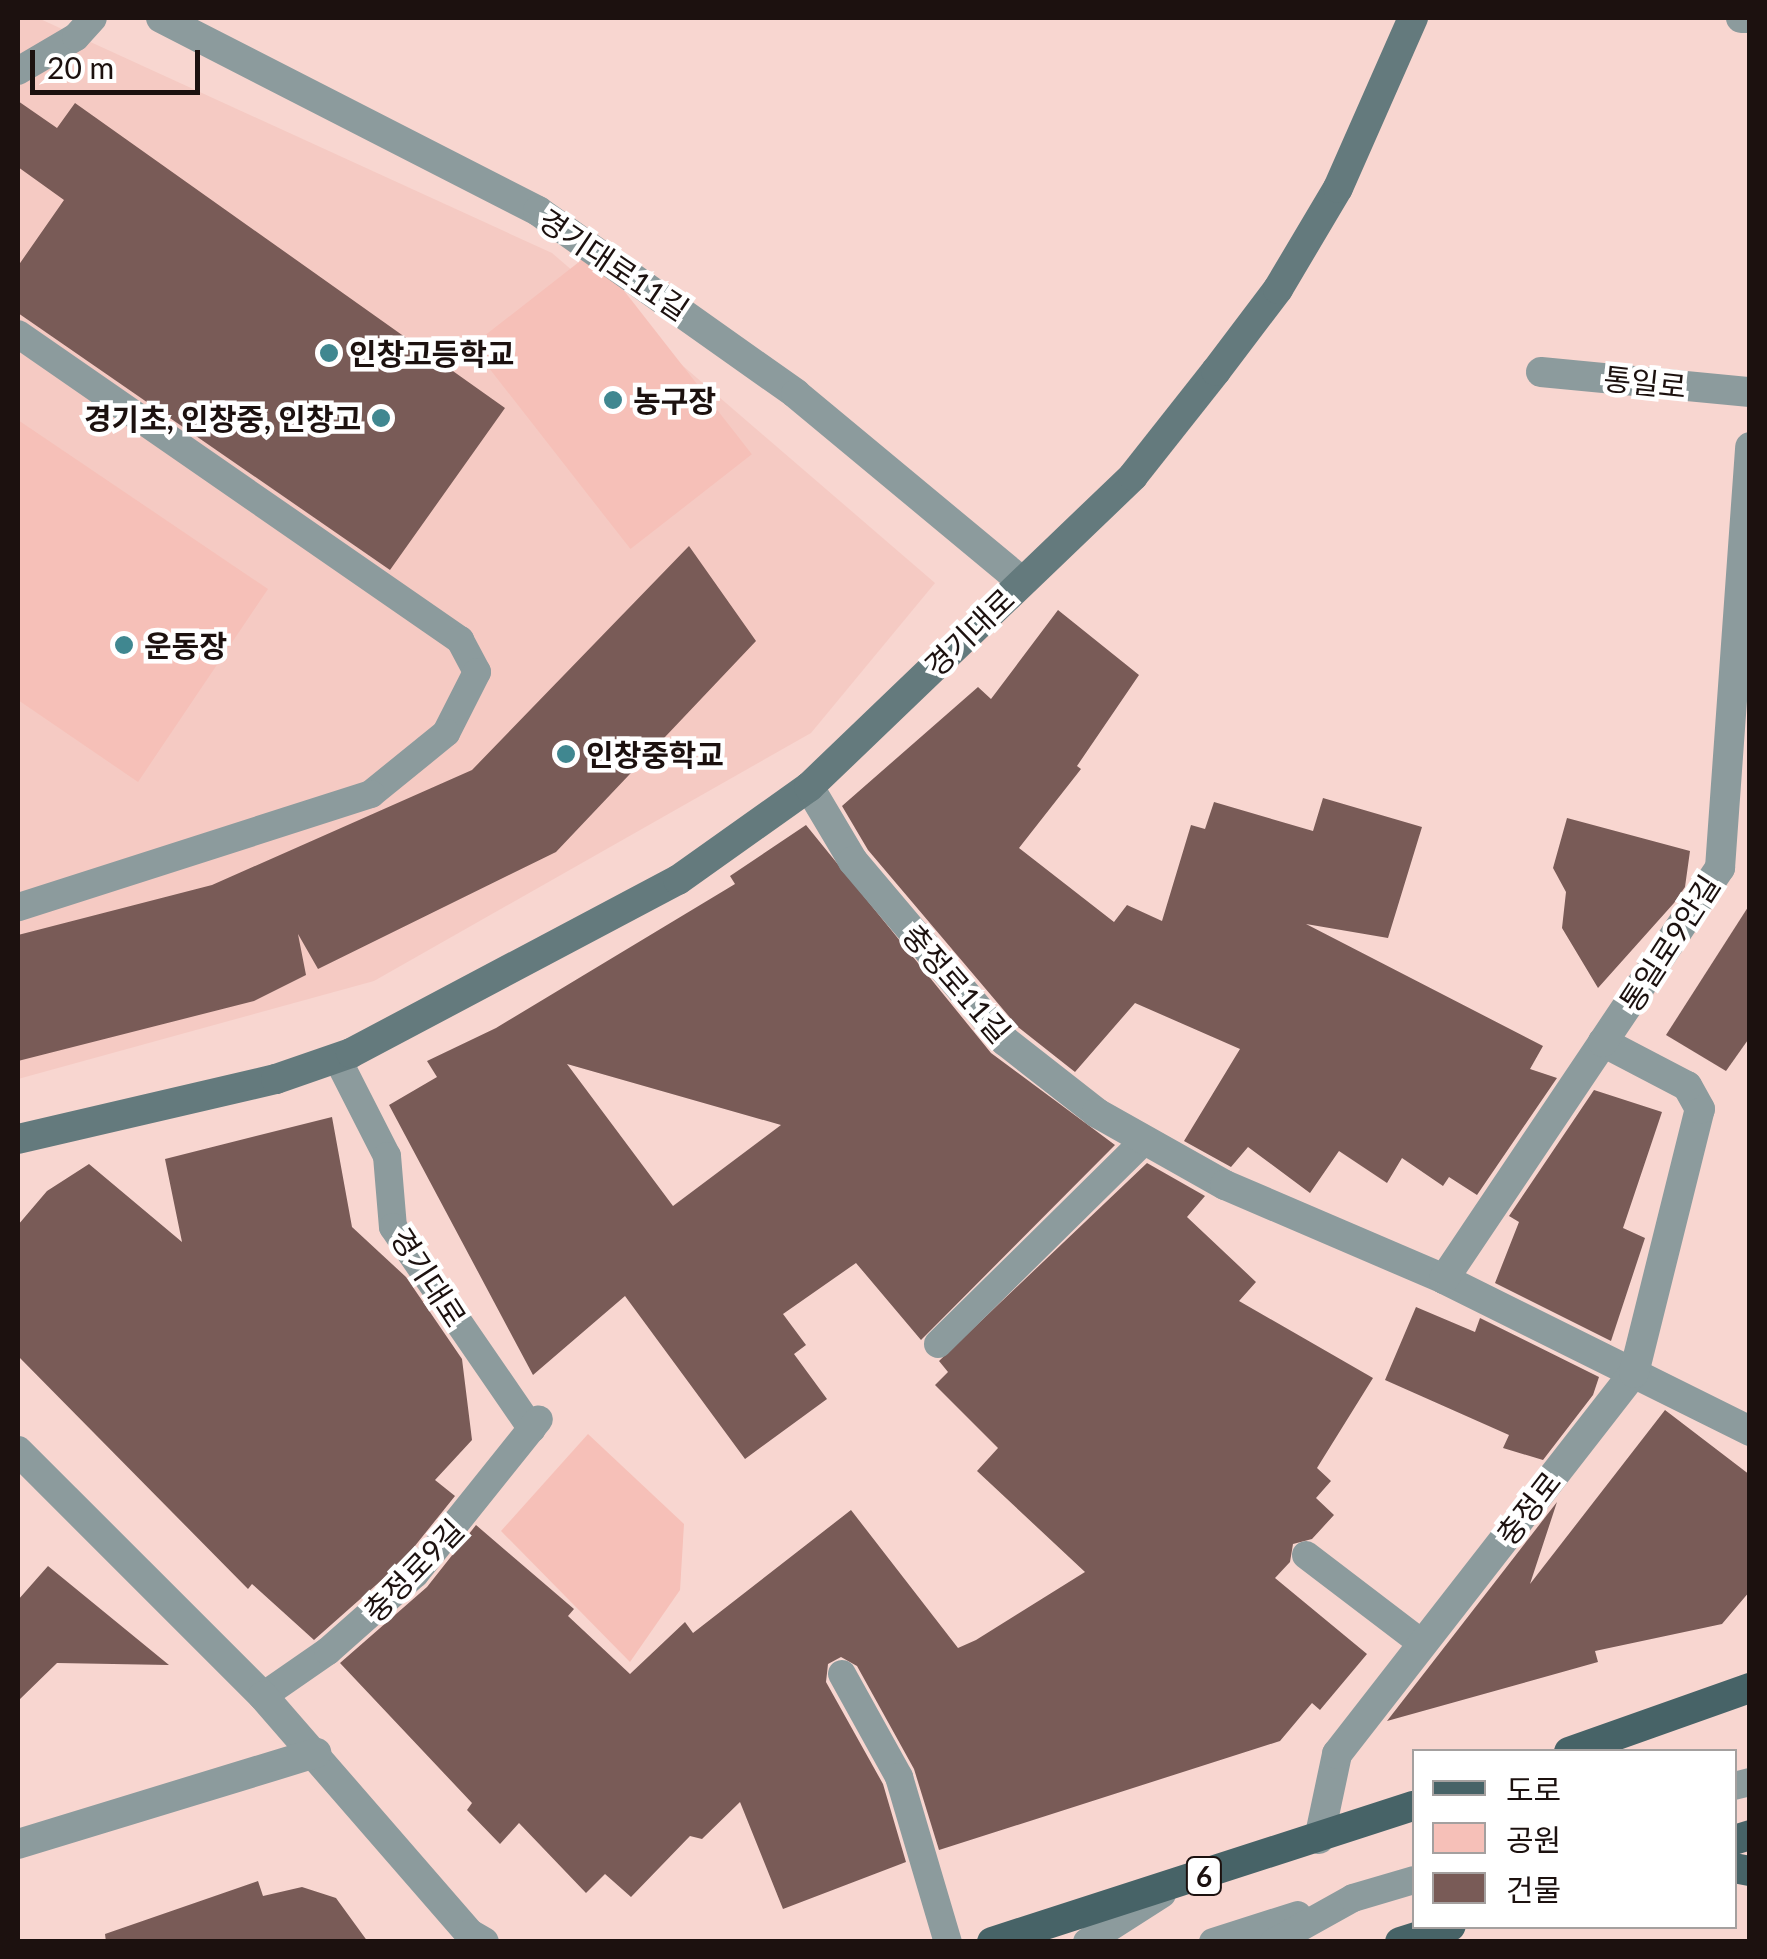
<!DOCTYPE html>
<html>
<head>
<meta charset="utf-8">
<style>
  body { margin:0 }
  #map { position:relative; width:1767px; height:1959px; overflow:hidden; background:#f8d6d0; font-family:Lato,"Noto Sans KR",sans-serif }
  div>[style] { position:absolute }
  .built>* { inset:0; background:#f5cac3 }
  .green>* { inset:0; background:#f6c0b8; transform-origin:0 0 }
  .building>* { inset:0; background:#795b57 }
  .lane>* { height:28px; margin:-14px; padding:0 14px; transform-origin:14px; border-radius:14px; background:#8c9b9d }
  .street>* { height:30px; margin:-15px; padding:0 15px; transform-origin:15px; border-radius:15px; background:#8c9b9d }
  .secondary>* { height:30px; margin:-15px; padding:0 15px; transform-origin:15px; border-radius:15px; background:#647a7d }
  .primary>* { height:30px; margin:-15px; padding:0 15px; transform-origin:15px; border-radius:15px; background:#476367 }
  .dots>* { width:28px; height:28px; translate:-50% -50%; box-sizing:border-box; border:5px solid #fff; border-radius:50% }
  span { translate:-50% -50%; white-space:nowrap; text-align:center; line-height:1.15; -webkit-text-stroke:9px #fff; paint-order:stroke }
  .shield-label span { padding:2px 8px; background:#fff; border:2px solid; border-radius:8px; -webkit-text-stroke-width:0 }
  .shield-label { font-size:28px; color:#1c110f; font-weight:700 }
  .street-label { font-size:30px; color:#1c110f }
  .poi-label { font-size:30px; color:#1c110f; font-weight:700 }
  .left { translate:0 -50%; text-align:left }
  .right { translate:-100% -50%; text-align:right }
  .frame { position:absolute; inset:0; border:20px solid #1c110f; pointer-events:none }
  .legend { position:absolute; left:1412px; top:1749px; width:325px; height:180px; box-sizing:border-box; background:#fff; border:2px solid #a4a09f; margin:0; padding:12px 18px; list-style:none; font-size:30px; color:#1c110f }
  .legend li { display:flex; align-items:center; gap:20px; height:50px }
  .legend b { width:50px; border:2px solid #a4a09f }
  .scale { position:absolute; left:30px; top:50px; width:170px; height:45px; box-sizing:border-box; border:5px solid #1c110f; border-top:0; padding-left:12px; font-size:30px; line-height:35px; white-space:nowrap; color:#1c110f; -webkit-text-stroke:8px #fff; paint-order:stroke }
</style>
</head>
<body>
<div id="map">
  <div class="built">
    <div style="clip-path:polygon(18px 18px,38px 18px,552px 253px,935px 583px,811px 733px,374px 981px,18px 1079px)"></div>
  </div>
  <div class="green">
    <div style="left:593px;top:251px;width:258px;height:154px;rotate:52deg"></div>
    <div style="clip-path:polygon(18px 420px,268px 589px,138px 782px,18px 700px)"></div>
    <div style="clip-path:polygon(588px 1434px,684px 1524px,680px 1590px,630px 1662px,501px 1531px)"></div>
  </div>
  <div class="building">
    <div style="clip-path:polygon(18px 101px,57px 128px,75px 103px,505px 408px,390px 570px,18px 313px,18px 266px,64px 200px,18px 167px)"></div>
    <div style="clip-path:polygon(689px 546px,756px 641px,556px 852px,318px 969px,298px 934px,306px 975px,254px 1001px,18px 1061px,18px 935px,212px 885px,472px 770px)"></div>
    <div style="clip-path:polygon(1058px 610px,1139px 675px,1077px 766px,1081px 769px,1019px 848px,1114px 922px,1127px 905px,1162px 921px,1191px 825px,1205px 829px,1214px 802px,1313px 831px,1323px 798px,1422px 827px,1388px 938px,1306px 924px,1543px 1046px,1530px 1069px,1557px 1078px,1477px 1195px,1449px 1177px,1443px 1186px,1402px 1158px,1387px 1183px,1339px 1151px,1310px 1193px,1248px 1147px,1231px 1167px,1184px 1141px,1240px 1049px,1135px 1003px,1075px 1072px,1018px 1027px,868px 850px,842px 806px,978px 687px,991px 699px)"></div>
    <div style="clip-path:polygon(1567px 818px,1690px 851px,1685px 887px,1674px 903px,1598px 988px,1562px 928px,1566px 892px,1553px 868px)"></div>
    <div style="clip-path:polygon(evenodd,806px 825px,991px 1053px,1115px 1145px,921px 1340px,856px 1263px,783px 1314px,806px 1345px,794px 1354px,827px 1399px,745px 1459px,625px 1296px,533px 1375px,389px 1105px,437px 1077px,427px 1061px,496px 1028px,735px 884px,730px 876px,806px 825px,567px 1064px,781px 1125px,673px 1206px,567px 1064px)"></div>
    <div style="clip-path:polygon(1750px 904px,1750px 1037px,1726px 1071px,1666px 1035px)"></div>
    <div style="clip-path:polygon(1594px 1090px,1662px 1112px,1623px 1228px,1645px 1238px,1611px 1341px,1495px 1283px,1519px 1222px,1509px 1216px)"></div>
    <div style="clip-path:polygon(332px 1117px,352px 1227px,406px 1277px,462px 1359px,472px 1440px,435px 1480px,455px 1496px,402px 1562px,314px 1640px,252px 1584px,248px 1589px,18px 1356px,18px 1225px,47px 1191px,89px 1164px,182px 1242px,165px 1159px)"></div>
    <div style="clip-path:polygon(1147px 1163px,1205px 1196px,1187px 1217px,1256px 1282px,1239px 1301px,1373px 1378px,1317px 1468px,1331px 1481px,1316px 1498px,1334px 1515px,1312px 1539px,1293px 1544px,1290px 1562px,1275px 1578px,1367px 1654px,1320px 1710px,1312px 1703px,1280px 1741px,939px 1850px,914px 1769px,857px 1666px,841px 1657px,828px 1664px,826px 1682px,883px 1784px,906px 1862px,783px 1909px,740px 1802px,702px 1839px,690px 1836px,631px 1897px,605px 1874px,586px 1893px,519px 1823px,500px 1844px,467px 1810px,472px 1803px,340px 1663px,427px 1587px,476px 1525px,574px 1609px,568px 1616px,630px 1674px,685px 1622px,693px 1633px,851px 1510px,958px 1648px,976px 1640px,1085px 1572px,977px 1471px,998px 1448px,935px 1385px,948px 1372px,939px 1361px)"></div>
    <div style="clip-path:polygon(1416px 1307px,1475px 1332px,1480px 1318px,1599px 1377px,1593px 1395px,1543px 1460px,1503px 1448px,1509px 1435px,1385px 1380px)"></div>
    <div style="clip-path:polygon(1665px 1410px,1750px 1475px,1750px 1591px,1722px 1624px,1595px 1651px,1598px 1662px,1387px 1721px,1557px 1502px,1530px 1584px)"></div>
    <div style="clip-path:polygon(48px 1566px,169px 1665px,57px 1663px,18px 1701px,18px 1600px)"></div>
    <div style="clip-path:polygon(258px 1881px,263px 1896px,302px 1887px,336px 1898px,368px 1942px,106px 1942px,105px 1934px)"></div>
  </div>
  <div class="lane">
    <div style="left:18px;top:71px;width:67px;rotate:-30.4deg"></div>
    <div style="left:76px;top:37px;width:25px;rotate:-48deg"></div>
    <div style="left:18px;top:334px;width:538px;rotate:34.7deg"></div>
    <div style="left:460px;top:640px;width:36px;rotate:62deg"></div>
    <div style="left:477px;top:672px;width:68px;rotate:116.9deg"></div>
    <div style="left:446px;top:733px;width:97px;rotate:140.9deg"></div>
    <div style="left:371px;top:794px;width:371px;rotate:162.2deg"></div>
    <div style="left:337px;top:1058px;width:110px;rotate:63deg"></div>
    <div style="left:387px;top:1156px;width:71px;rotate:85.2deg"></div>
    <div style="left:393px;top:1227px;width:245px;rotate:55.5deg"></div>
    <div style="left:938px;top:1344px;width:289px;rotate:-44.6deg"></div>
    <div style="left:1306px;top:1555px;width:147px;rotate:37.3deg"></div>
    <div style="left:842px;top:1674px;width:118px;rotate:61deg"></div>
    <div style="left:899px;top:1777px;width:172px;rotate:73.5deg"></div>
    <div style="left:263px;top:1696px;width:79px;rotate:-34.7deg"></div>
    <div style="left:328px;top:1651px;width:116px;rotate:-41.5deg"></div>
    <div style="left:415px;top:1574px;width:198px;rotate:-51.3deg"></div>
    <div style="left:1734px;top:1786px;width:16px;rotate:-14deg"></div>
    <div style="left:1087px;top:1942px;width:89px;rotate:-32.6deg"></div>
    <div style="left:1213px;top:1942px;width:89px;rotate:-17.6deg"></div>
    <div style="left:1274px;top:1942px;width:90px;rotate:-29.1deg"></div>
    <div style="left:1353px;top:1898px;width:64px;rotate:-16.4deg"></div>
  </div>
  <div class="street">
    <div style="left:161px;top:18px;width:424px;rotate:27.1deg"></div>
    <div style="left:538px;top:211px;width:316px;rotate:35.3deg"></div>
    <div style="left:796px;top:394px;width:293px;rotate:39.7deg"></div>
    <div style="left:1741px;top:18px;width:9px"></div>
    <div style="left:1541px;top:372px;width:210px;rotate:5.5deg"></div>
    <div style="left:809px;top:787px;width:86px;rotate:59.3deg"></div>
    <div style="left:853px;top:861px;width:236px;rotate:49.8deg"></div>
    <div style="left:1005px;top:1041px;width:117px;rotate:38deg"></div>
    <div style="left:1097px;top:1113px;width:147px;rotate:29.4deg"></div>
    <div style="left:1225px;top:1185px;width:238px;rotate:23.2deg"></div>
    <div style="left:1444px;top:1279px;width:342px;rotate:26.4deg"></div>
    <div style="left:1444px;top:1279px;width:285px;rotate:-56.1deg"></div>
    <div style="left:18px;top:1451px;width:346px;rotate:45deg"></div>
    <div style="left:263px;top:1696px;width:315px;rotate:49deg"></div>
    <div style="left:470px;top:1934px;width:16px;rotate:30deg"></div>
    <div style="left:1319px;top:1839px;width:87px;rotate:-78deg"></div>
    <div style="left:1337px;top:1754px;width:483px;rotate:-52.1deg"></div>
    <div style="left:1634px;top:1373px;width:272px;rotate:-76deg"></div>
    <div style="left:1700px;top:1109px;width:26px;rotate:-119deg"></div>
    <div style="left:1687px;top:1086px;width:95px;rotate:-152.4deg"></div>
    <div style="left:1603px;top:1042px;width:210px;rotate:-56.1deg"></div>
    <div style="left:1720px;top:868px;width:422px;rotate:-85.9deg"></div>
    <div style="left:18px;top:1844px;width:312px;rotate:-17deg"></div>
  </div>
  <div class="secondary">
    <div style="left:18px;top:1139px;width:265px;rotate:-13.1deg"></div>
    <div style="left:276px;top:1079px;width:79px;rotate:-19.1deg"></div>
    <div style="left:351px;top:1053px;width:370px;rotate:-27.9deg"></div>
    <div style="left:678px;top:880px;width:161px;rotate:-35.4deg"></div>
    <div style="left:809px;top:787px;width:449px;rotate:-43.8deg"></div>
    <div style="left:1133px;top:476px;width:134px;rotate:-51.7deg"></div>
    <div style="left:1216px;top:371px;width:103px;rotate:-52.9deg"></div>
    <div style="left:1278px;top:289px;width:117px;rotate:-59.3deg"></div>
    <div style="left:1338px;top:188px;width:186px;rotate:-66.2deg"></div>
  </div>
  <div class="primary">
    <div style="left:1569px;top:1752px;width:192px;rotate:-19.5deg"></div>
    <div style="left:1734px;top:1840px;width:17px;rotate:-17deg"></div>
    <div style="left:1734px;top:1868px;width:16px;rotate:11deg"></div>
    <div style="left:992px;top:1942px;width:443px;rotate:-17.9deg"></div>
    <div style="left:1400px;top:1942px;width:53px;rotate:-17.4deg"></div>
  </div>
  <div class="dots">
    <div style="left:329px;top:353px;background:#408790"></div>
    <div style="left:613px;top:400px;background:#408790"></div>
    <div style="left:381px;top:418px;background:#408790"></div>
    <div style="left:124px;top:645px;background:#408790"></div>
    <div style="left:566px;top:754px;background:#408790"></div>
  </div>
  <div class="shield-label">
    <span style="left:1204px;top:1876px">6</span>
  </div>
  <div class="street-label">
    <span style="left:614px;top:264px;rotate:34deg">경기대로11길</span>
    <span style="left:1645px;top:382px;rotate:6deg">통일로</span>
    <span style="left:969px;top:632px;rotate:-44deg">경기대로</span>
    <span style="left:1669px;top:943px;rotate:-57deg">통일로9안길</span>
    <span style="left:957px;top:983px;rotate:49deg">충정로11길</span>
    <span style="left:429px;top:1277px;rotate:57deg">경기대로</span>
    <span style="left:1528px;top:1508px;rotate:-52deg">충정로</span>
    <span style="left:413px;top:1570px;rotate:-46deg">충정로9길</span>
  </div>
  <div class="poi-label">
    <span class="left" style="left:349px;top:353px">인창고등학교</span>
    <span class="left" style="left:633px;top:400px">농구장</span>
    <span class="right" style="left:361px;top:418px">경기초, 인창중, 인창고</span>
    <span class="left" style="left:144px;top:645px">운동장</span>
    <span class="left" style="left:586px;top:754px">인창중학교</span>
  </div>
  <div class="frame"></div>
  <ul class="legend">
  <li><b style="height:12px;background:#476367"></b>도로</li>
  <li><b style="height:28px;background:#f6c0b8"></b>공원</li>
  <li><b style="height:28px;background:#795b57"></b>건물</li>
  </ul>
  <div class="scale">20 m</div>
</div>
</body>
</html>
